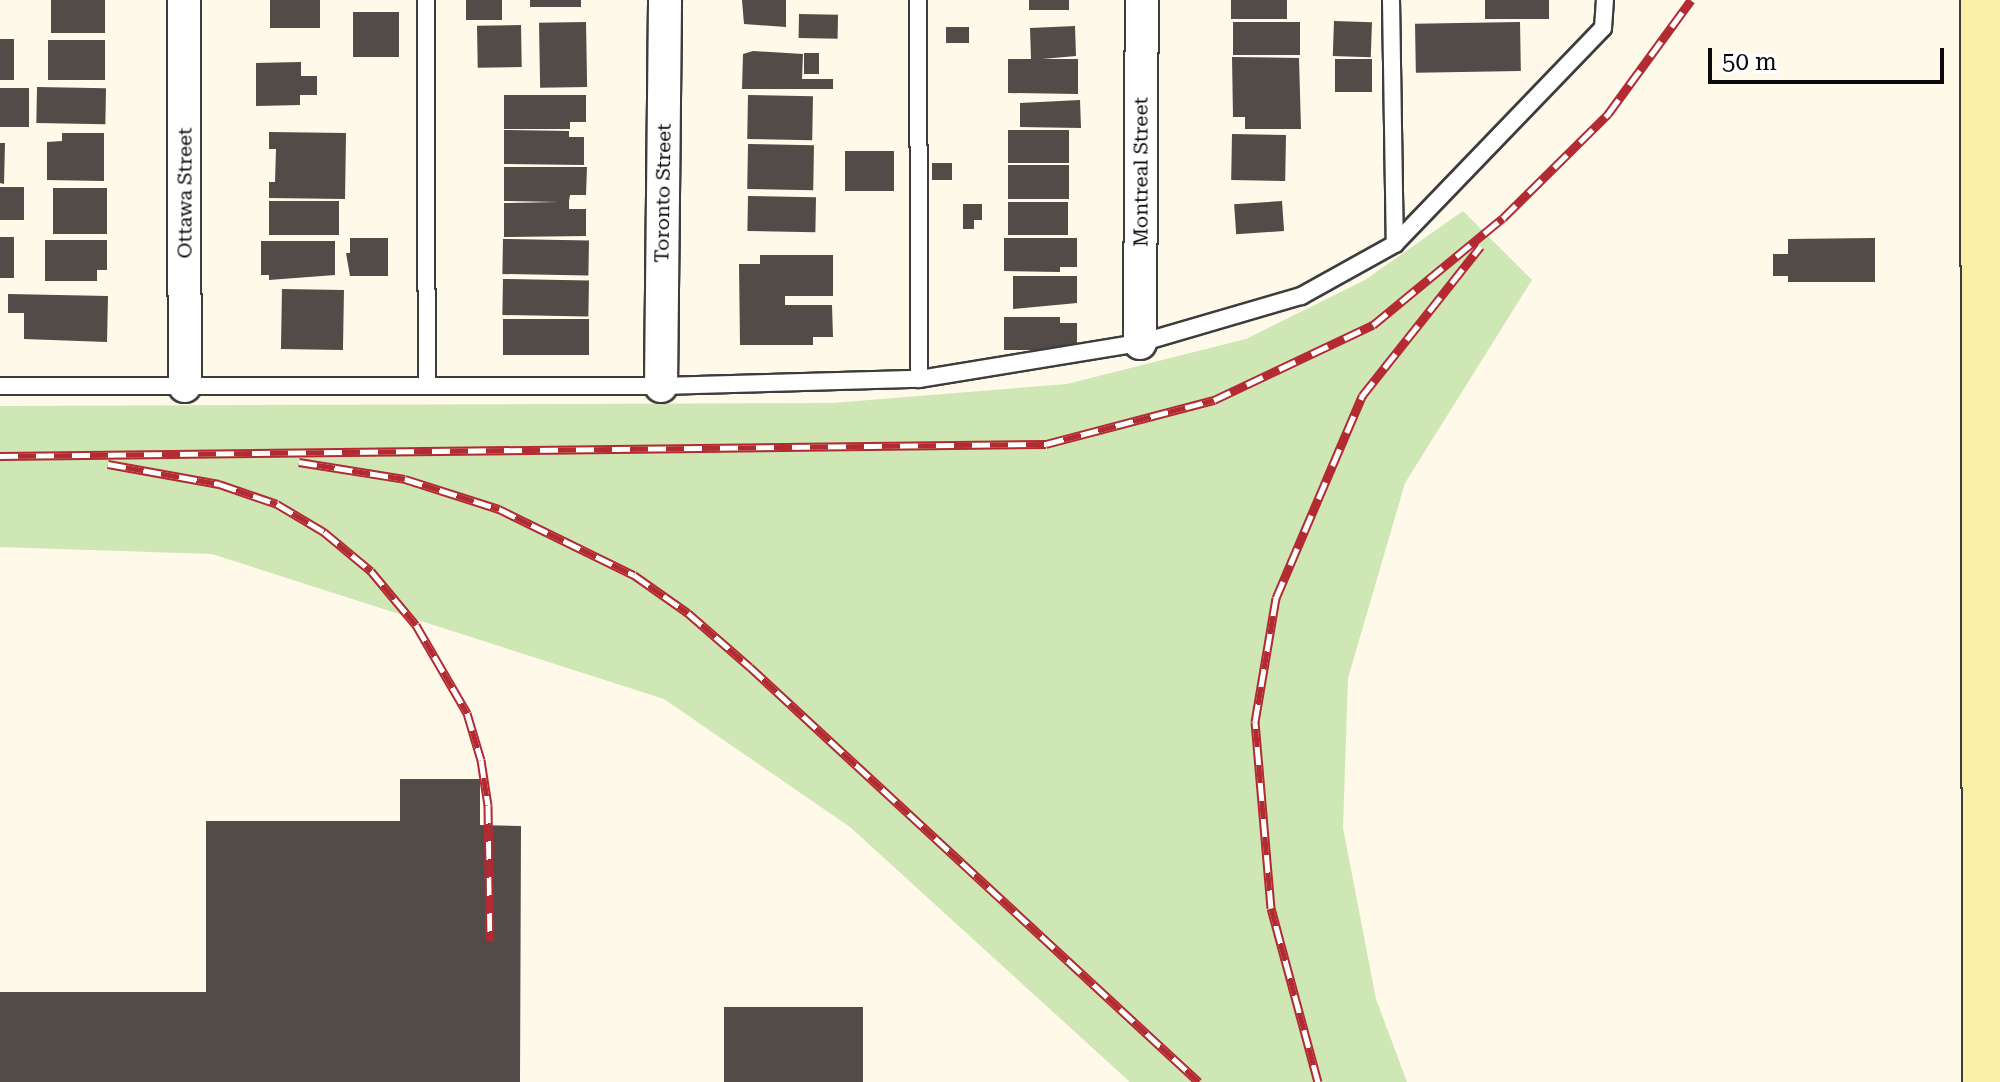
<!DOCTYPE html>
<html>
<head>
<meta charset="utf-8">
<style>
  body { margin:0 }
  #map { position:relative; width:2000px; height:1082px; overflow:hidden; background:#fef9e8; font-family:"Roboto Serif",serif }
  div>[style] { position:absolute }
  .green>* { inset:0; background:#cfe6b5 }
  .building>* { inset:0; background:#524b47; transform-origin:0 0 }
  .roads { filter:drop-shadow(2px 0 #3d3d3d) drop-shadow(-2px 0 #3d3d3d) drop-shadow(0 2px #3d3d3d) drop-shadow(0 -2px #3d3d3d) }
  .service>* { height:16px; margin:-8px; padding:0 8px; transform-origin:8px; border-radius:8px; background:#fff }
  .minor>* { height:32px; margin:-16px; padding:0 16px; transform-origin:16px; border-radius:16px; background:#fff }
  .secondary>* { height:44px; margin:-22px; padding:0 22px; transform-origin:22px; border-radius:22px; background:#fbf1a6 }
  .rail>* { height:9px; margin-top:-4.5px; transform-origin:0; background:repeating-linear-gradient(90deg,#fff 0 18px,#b32a32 0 36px); box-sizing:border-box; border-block:2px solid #b32a32 }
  span { translate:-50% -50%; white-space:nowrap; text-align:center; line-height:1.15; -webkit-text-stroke:8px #fff; paint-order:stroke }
  .street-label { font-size:20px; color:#0a0a0a }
  .scale { position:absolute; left:1708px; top:48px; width:236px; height:36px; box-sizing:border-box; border:4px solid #0a0a0a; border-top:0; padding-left:10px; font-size:24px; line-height:28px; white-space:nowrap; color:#0a0a0a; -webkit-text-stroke:6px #fff; paint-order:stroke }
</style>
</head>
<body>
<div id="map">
  <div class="green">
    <div style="clip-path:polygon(1463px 211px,1532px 280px,1405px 483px,1348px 678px,1343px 828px,1376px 999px,1407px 1082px,1130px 1082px,850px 827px,664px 699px,212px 554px,0 547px,0 406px,832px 403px,1067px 384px,1246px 339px,1365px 280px)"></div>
  </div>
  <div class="building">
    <div style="left:51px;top:0;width:54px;height:33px"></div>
    <div style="left:270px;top:0;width:50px;height:28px"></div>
    <div style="left:466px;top:0;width:36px;height:20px"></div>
    <div style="left:530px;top:0;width:51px;height:7px"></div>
    <div style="clip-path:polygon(742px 0,786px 0,786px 27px,744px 24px)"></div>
    <div style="left:1029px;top:0;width:40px;height:10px"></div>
    <div style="left:1231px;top:0;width:56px;height:19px"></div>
    <div style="left:1485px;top:0;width:64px;height:19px"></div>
    <div style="left:353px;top:12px;width:46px;height:45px"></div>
    <div style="left:799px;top:14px;width:39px;height:24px;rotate:1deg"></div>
    <div style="left:1334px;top:21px;width:38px;height:35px;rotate:2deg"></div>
    <div style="left:586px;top:22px;width:65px;height:47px;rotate:89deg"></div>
    <div style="left:1233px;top:22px;width:67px;height:33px"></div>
    <div style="left:1520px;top:22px;width:49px;height:105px;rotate:89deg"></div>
    <div style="left:521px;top:25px;width:42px;height:44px;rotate:89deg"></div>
    <div style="clip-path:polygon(1075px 26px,1076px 56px,1042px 59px,1078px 59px,1078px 94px,1008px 93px,1008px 59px,1031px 59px,1030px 28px)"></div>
    <div style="left:946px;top:27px;width:23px;height:16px"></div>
    <div style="left:0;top:39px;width:14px;height:41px"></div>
    <div style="left:48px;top:40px;width:57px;height:40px"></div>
    <div style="clip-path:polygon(753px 51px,803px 54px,802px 79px,833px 79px,833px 89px,742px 89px,743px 54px)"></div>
    <div style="left:804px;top:53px;width:15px;height:21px"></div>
    <div style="clip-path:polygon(1232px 57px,1299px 58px,1301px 129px,1245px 129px,1245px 117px,1233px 117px)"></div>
    <div style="left:1335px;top:59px;width:37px;height:33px"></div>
    <div style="clip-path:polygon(301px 62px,301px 76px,317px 76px,317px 95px,300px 95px,300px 105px,256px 106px,256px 63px)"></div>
    <div style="left:37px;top:87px;width:69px;height:36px;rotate:1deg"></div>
    <div style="left:29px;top:88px;width:39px;height:29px;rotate:90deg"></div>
    <div style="clip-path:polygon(504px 95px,586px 95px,586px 122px,570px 122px,570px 129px,504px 129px)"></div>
    <div style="left:748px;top:95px;width:65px;height:44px;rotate:1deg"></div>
    <div style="clip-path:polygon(1080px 100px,1081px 128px,1020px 127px,1020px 103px)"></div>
    <div style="clip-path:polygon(504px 130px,569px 131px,569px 137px,584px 137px,584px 165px,504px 164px)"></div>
    <div style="left:1069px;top:130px;width:33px;height:61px;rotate:90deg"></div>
    <div style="clip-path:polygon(269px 132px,346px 133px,345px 199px,269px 198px,269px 182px,275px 182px,276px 149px,269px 149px)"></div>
    <div style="clip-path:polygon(62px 133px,104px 133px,104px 181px,47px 180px,47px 142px,62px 141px)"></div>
    <div style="left:1232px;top:134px;width:54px;height:46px;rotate:1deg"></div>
    <div style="clip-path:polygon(0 143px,5px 143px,4px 184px,0 183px)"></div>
    <div style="left:748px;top:144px;width:66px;height:45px;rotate:1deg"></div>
    <div style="left:845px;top:151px;width:49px;height:40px"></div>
    <div style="left:932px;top:163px;width:20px;height:17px"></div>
    <div style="left:1069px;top:165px;width:34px;height:61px;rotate:90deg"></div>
    <div style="clip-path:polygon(504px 167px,587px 167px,586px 195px,570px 195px,569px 201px,569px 209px,586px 209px,586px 236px,504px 237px,504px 203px,559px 202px,504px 201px)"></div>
    <div style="left:0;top:187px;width:24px;height:33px"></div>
    <div style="left:53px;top:188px;width:54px;height:46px"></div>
    <div style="left:748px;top:196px;width:68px;height:35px;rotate:1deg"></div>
    <div style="left:269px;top:201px;width:70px;height:34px"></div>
    <div style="left:1282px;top:201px;width:30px;height:48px;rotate:86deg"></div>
    <div style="left:1008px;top:202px;width:60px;height:33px"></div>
    <div style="clip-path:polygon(963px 204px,982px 204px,982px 220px,974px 220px,974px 229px,963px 229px)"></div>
    <div style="left:0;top:237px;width:14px;height:41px"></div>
    <div style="clip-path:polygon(350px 238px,388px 238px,388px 276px,350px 276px,346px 253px,350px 253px)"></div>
    <div style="clip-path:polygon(1004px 238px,1077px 238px,1077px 267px,1060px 267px,1060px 272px,1004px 271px)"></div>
    <div style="clip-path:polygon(1875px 238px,1875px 282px,1788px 282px,1788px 276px,1773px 276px,1773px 254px,1788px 254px,1788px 239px)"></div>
    <div style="left:503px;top:239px;width:86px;height:35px;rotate:1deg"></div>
    <div style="clip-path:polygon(45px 240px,107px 240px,107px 270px,97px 270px,97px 281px,45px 281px)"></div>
    <div style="clip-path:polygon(261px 241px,335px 241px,335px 275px,269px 280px,269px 275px,261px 275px)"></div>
    <div style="clip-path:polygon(760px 255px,833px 255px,833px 296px,785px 296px,785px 305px,832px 305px,833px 337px,813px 337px,813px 345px,740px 345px,739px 264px,760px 264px)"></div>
    <div style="clip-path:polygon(1013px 276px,1077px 276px,1077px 303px,1013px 309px)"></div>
    <div style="left:503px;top:279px;width:86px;height:36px;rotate:1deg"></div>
    <div style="left:282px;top:289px;width:62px;height:60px;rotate:1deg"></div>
    <div style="clip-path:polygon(8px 294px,108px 296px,107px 342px,24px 339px,24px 313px,8px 313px)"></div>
    <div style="clip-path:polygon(1004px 317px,1060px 317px,1060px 323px,1077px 323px,1077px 350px,1004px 350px)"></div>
    <div style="left:503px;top:319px;width:86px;height:36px"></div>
    <div style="clip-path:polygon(400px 779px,480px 779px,480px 825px,521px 826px,520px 1082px,0 1082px,0 992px,206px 992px,206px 821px,400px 821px)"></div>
    <div style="left:724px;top:1007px;width:139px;height:75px"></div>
  </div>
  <div class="roads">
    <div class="service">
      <div style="left:426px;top:0;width:386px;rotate:89.9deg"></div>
      <div style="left:918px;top:0;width:379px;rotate:89.8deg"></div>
      <div style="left:1391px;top:0;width:244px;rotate:89.1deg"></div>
      <div style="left:0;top:386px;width:661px"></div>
      <div style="left:661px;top:386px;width:258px;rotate:-1.6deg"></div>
      <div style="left:919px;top:379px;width:224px;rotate:-9.3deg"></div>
      <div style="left:1140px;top:343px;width:168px;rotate:-16.3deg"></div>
      <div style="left:1301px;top:296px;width:107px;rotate:-29deg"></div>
      <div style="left:1395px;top:244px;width:300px;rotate:-46.1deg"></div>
      <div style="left:1603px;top:28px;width:28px;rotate:-86deg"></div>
    </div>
    <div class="minor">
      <div style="left:184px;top:0;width:386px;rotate:89.9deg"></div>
      <div style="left:1140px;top:343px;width:343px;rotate:-89.7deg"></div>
      <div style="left:661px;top:386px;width:386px;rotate:-89.4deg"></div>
    </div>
    <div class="secondary">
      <div style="left:1983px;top:0;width:1082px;rotate:89.89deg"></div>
    </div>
  </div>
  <div class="rail">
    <div style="left:0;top:456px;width:1046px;rotate:-0.66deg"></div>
    <div style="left:1046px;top:444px;width:174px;rotate:-14.7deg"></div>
    <div style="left:1214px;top:400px;width:176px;rotate:-25.3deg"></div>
    <div style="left:1373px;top:325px;width:168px;rotate:-39.5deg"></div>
    <div style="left:1503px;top:218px;width:148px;rotate:-44.7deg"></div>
    <div style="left:1608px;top:114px;width:141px;rotate:-53.9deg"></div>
    <div style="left:299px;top:462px;width:107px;rotate:9.1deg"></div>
    <div style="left:405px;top:479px;width:99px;rotate:17.7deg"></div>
    <div style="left:499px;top:509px;width:150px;rotate:26.1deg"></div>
    <div style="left:634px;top:575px;width:66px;rotate:35.1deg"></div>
    <div style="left:688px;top:613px;width:82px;rotate:41.1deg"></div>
    <div style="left:750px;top:667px;width:611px;rotate:42.75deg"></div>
    <div style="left:108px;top:464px;width:113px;rotate:10.2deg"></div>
    <div style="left:219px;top:484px;width:61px;rotate:19deg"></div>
    <div style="left:277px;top:504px;width:55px;rotate:30.8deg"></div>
    <div style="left:324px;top:532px;width:61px;rotate:39.7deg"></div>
    <div style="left:371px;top:571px;width:70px;rotate:50.2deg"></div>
    <div style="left:416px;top:625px;width:102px;rotate:59.9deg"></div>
    <div style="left:467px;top:713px;width:49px;rotate:73.4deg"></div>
    <div style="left:481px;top:760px;width:46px;rotate:81.2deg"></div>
    <div style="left:488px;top:805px;width:136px;rotate:89.2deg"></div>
    <div style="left:1318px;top:1082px;width:180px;rotate:-105.1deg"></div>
    <div style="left:1271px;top:908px;width:187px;rotate:-94.9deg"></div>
    <div style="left:1255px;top:722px;width:126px;rotate:-80.4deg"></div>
    <div style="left:1276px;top:598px;width:220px;rotate:-66.9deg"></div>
    <div style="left:1362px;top:396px;width:191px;rotate:-51.6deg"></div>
  </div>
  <div class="street-label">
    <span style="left:1141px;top:172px;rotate:-90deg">Montreal Street</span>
    <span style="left:185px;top:193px;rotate:-90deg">Ottawa Street</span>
    <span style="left:663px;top:193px;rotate:-89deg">Toronto Street</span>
  </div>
  <div class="scale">50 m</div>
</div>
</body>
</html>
